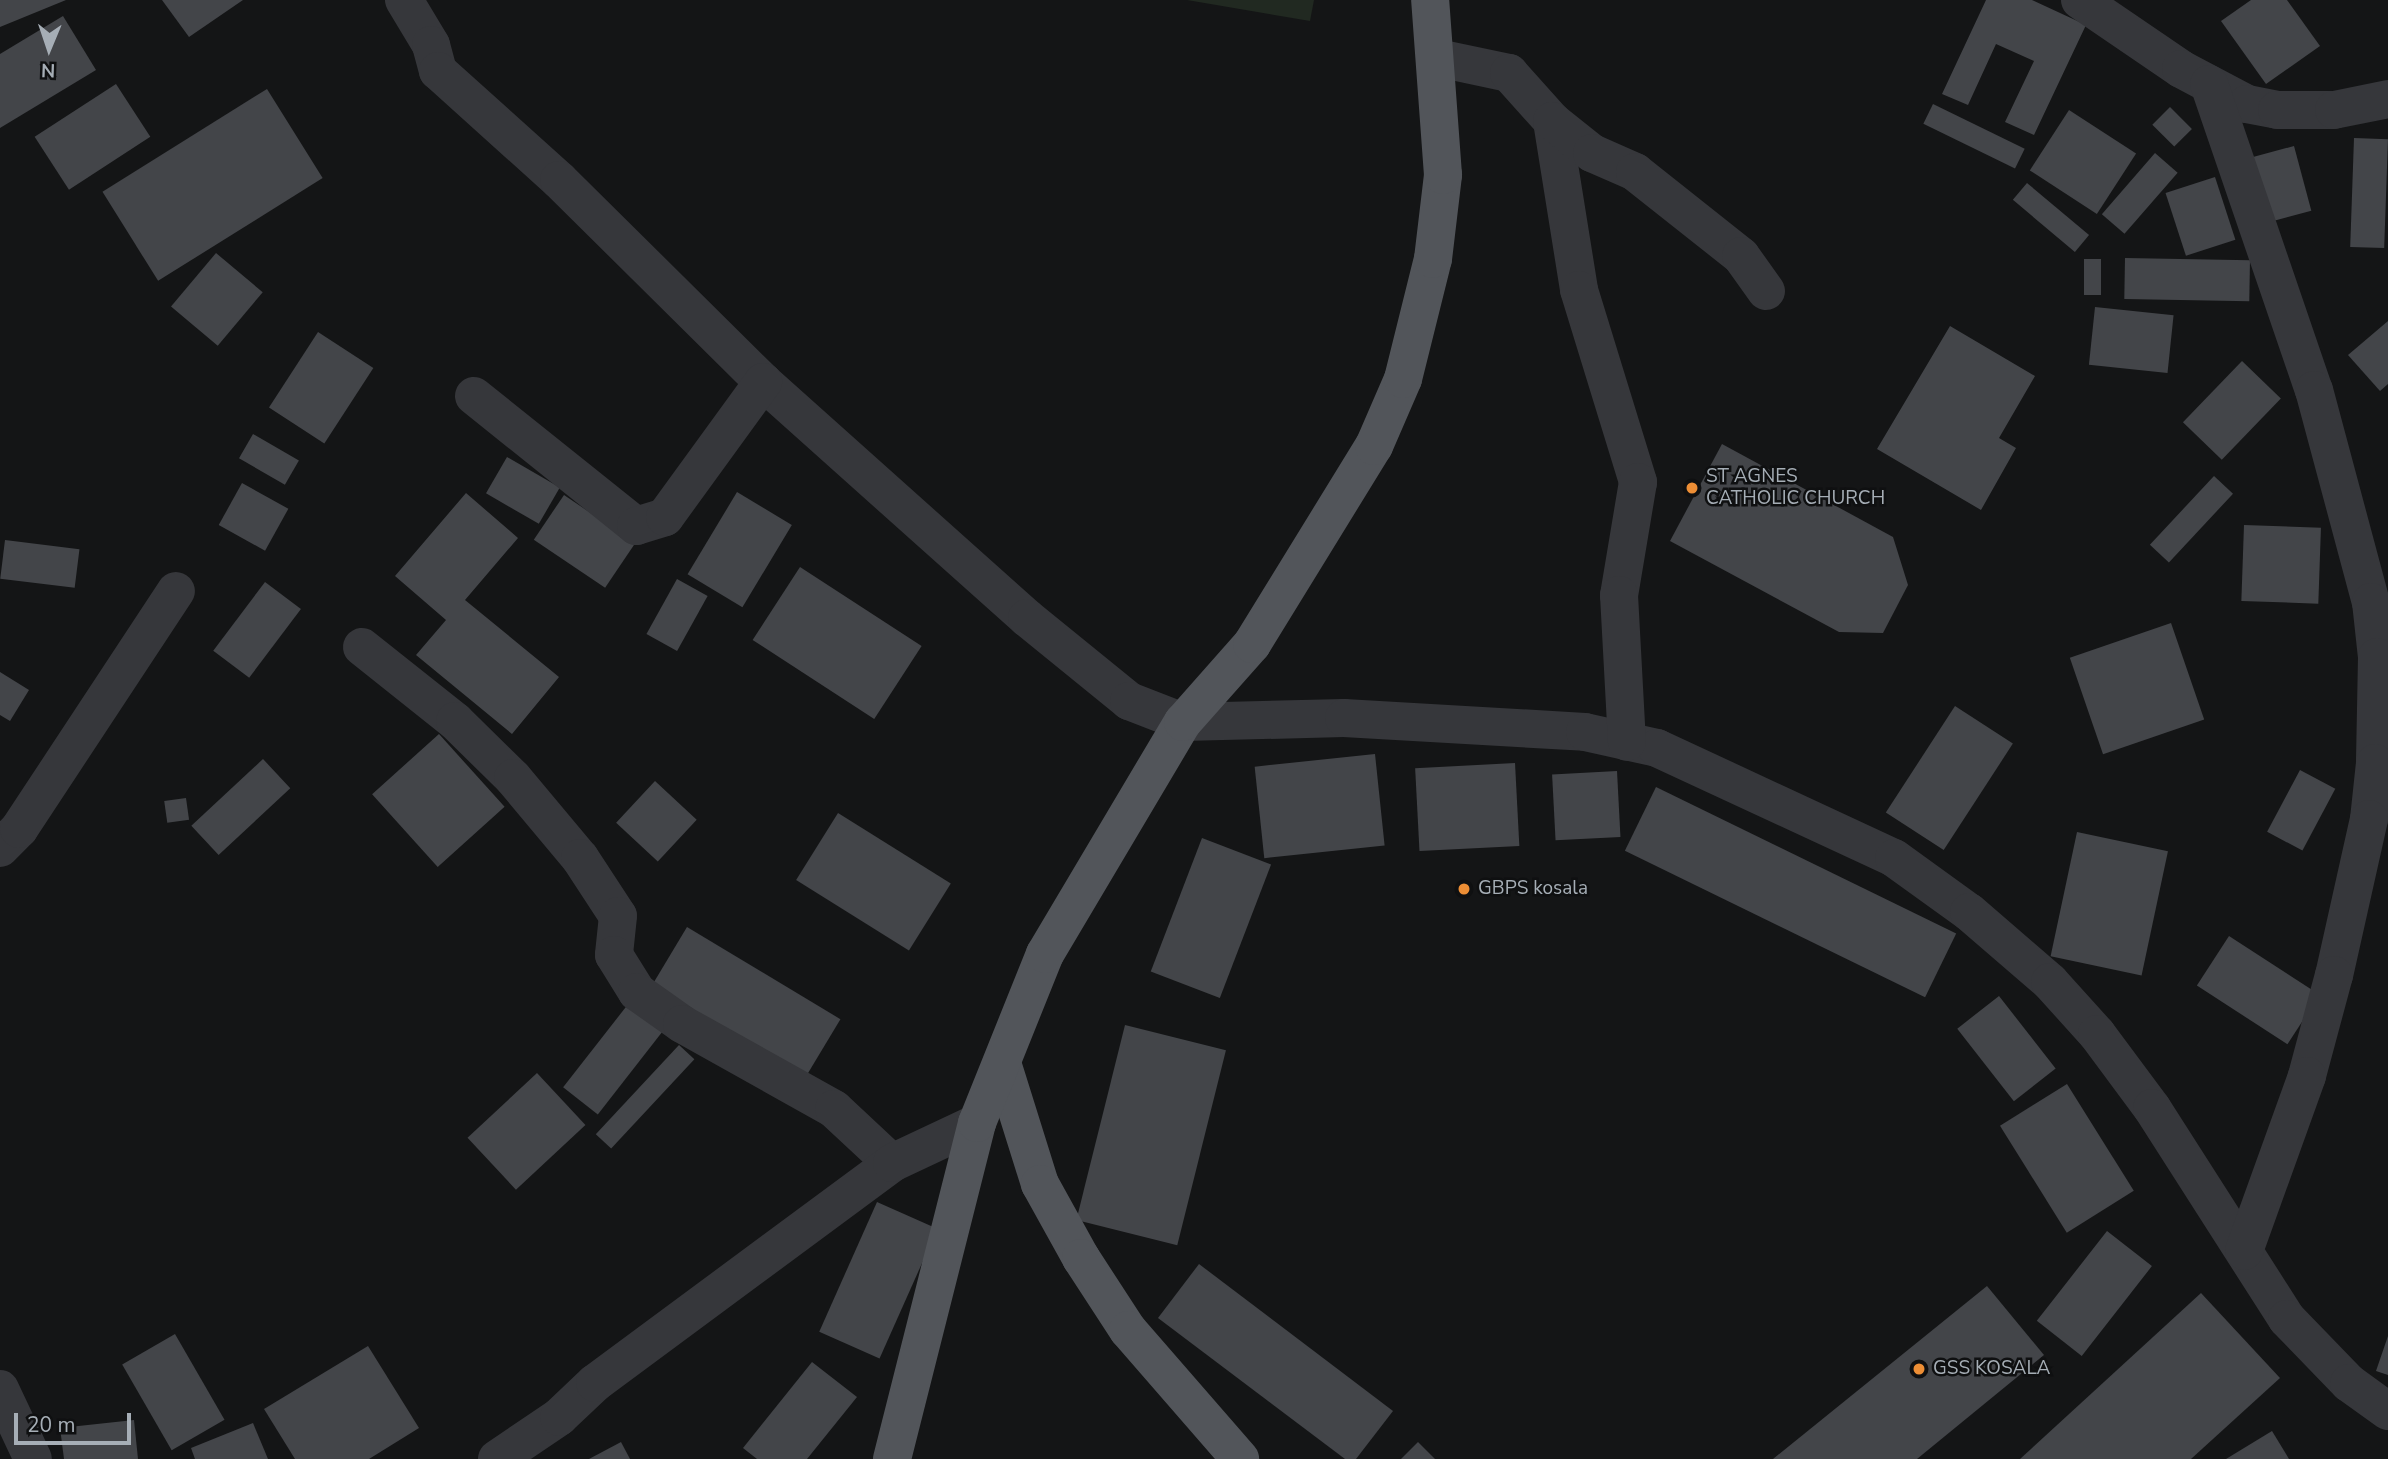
<!DOCTYPE html>
<html>
<head>
<meta charset="utf-8">
<style>
  body { margin:0 }
  #map { position:relative; width:2388px; height:1459px; overflow:hidden; background:#141516; font-family:"Nunito Sans",sans-serif }
  div>[style] { position:absolute }
  .green>* { inset:0; background:#212921 }
  .building>* { inset:0; background:#434549; transform-origin:0 0 }
  .minor>* { height:38px; margin:-19px; padding:0 19px; transform-origin:19px; border-radius:19px; background:#36373b }
  .major>* { height:38px; margin:-19px; padding:0 19px; transform-origin:19px; border-radius:19px; background:#52555a }
  .dots>* { width:19px; height:19px; translate:-50% -50%; box-sizing:border-box; border:4px solid #0f1011; border-radius:50% }
  span { translate:-50% -50%; white-space:nowrap; text-align:center; line-height:1.15; -webkit-text-stroke:5px #0f1011; paint-order:stroke }
  .poi-label { font-size:19px; color:#a6aeb6 }
  .left { translate:0 -50%; text-align:left }
  .north { position:absolute; left:14px; top:14px; width:70px; height:70px; -webkit-text-stroke:5px #0f1011; paint-order:stroke; rotate:182deg; font-size:19px; font-weight:700; line-height:28px; text-align:center; color:#a6aeb6 }
  .north::after { content:''; display:block; margin:auto; width:24px; height:32px; background:#a6aeb6; clip-path:polygon(50% 0,100% 100%,50% 72%,0 100%) }
  .scale { position:absolute; left:14px; top:1413px; width:117px; height:32px; box-sizing:border-box; border:4px solid #a6aeb6; border-top:0; padding-left:9px; font-size:21px; line-height:24px; white-space:nowrap; color:#a6aeb6; -webkit-text-stroke:5px #0f1011; paint-order:stroke }
</style>
</head>
<body>
<div id="map">
  <div class="green">
    <div style="clip-path:polygon(1187px 0,1314px 0,1310px 21px)"></div>
  </div>
  <div class="building">
    <div style="clip-path:polygon(0 0,66px 0,0 27px)"></div>
    <div style="clip-path:polygon(162px 0,243px 0,189px 37px)"></div>
    <div style="clip-path:polygon(1986px 0,2032px 0,2086px 25px,2034px 135px,2005px 122px,2034px 61px,1996px 44px,1968px 105px,1942px 94px)"></div>
    <div style="clip-path:polygon(2251px 0,2287px 0,2320px 46px,2266px 84px,2221px 21px)"></div>
    <div style="clip-path:polygon(63px 16px,96px 70px,0 128px,0 54px)"></div>
    <div style="left:116px;top:84px;width:63px;height:97px;rotate:57deg"></div>
    <div style="left:267px;top:89px;width:105px;height:194px;rotate:58deg"></div>
    <div style="left:1933px;top:104px;width:102px;height:22px;rotate:26deg"></div>
    <div style="left:2170px;top:107px;width:31px;height:25px;rotate:45deg"></div>
    <div style="left:2069px;top:110px;width:80px;height:72px;rotate:33deg"></div>
    <div style="left:2354px;top:138px;width:34px;height:109px;rotate:2deg"></div>
    <div style="left:2294px;top:146px;width:67px;height:52px;rotate:75deg"></div>
    <div style="left:2155px;top:153px;width:30px;height:81px;rotate:41deg"></div>
    <div style="left:2215px;top:177px;width:66px;height:52px;rotate:72deg"></div>
    <div style="left:2027px;top:183px;width:81px;height:22px;rotate:40deg"></div>
    <div style="left:216px;top:253px;width:61px;height:70px;rotate:40deg"></div>
    <div style="left:2125px;top:258px;width:125px;height:41px;rotate:1deg"></div>
    <div style="left:2084px;top:259px;width:17px;height:36px"></div>
    <div style="left:2095px;top:307px;width:79px;height:58px;rotate:6deg"></div>
    <div style="clip-path:polygon(2388px 321px,2388px 384px,2380px 391px,2348px 355px)"></div>
    <div style="clip-path:polygon(1950px 326px,2035px 376px,1999px 438px,2016px 448px,1981px 510px,1877px 449px)"></div>
    <div style="left:318px;top:332px;width:66px;height:90px;rotate:33deg"></div>
    <div style="left:2242px;top:361px;width:54px;height:85px;rotate:44deg"></div>
    <div style="left:253px;top:434px;width:53px;height:28px;rotate:30deg"></div>
    <div style="clip-path:polygon(1722px 444px,1893px 537px,1908px 585px,1883px 633px,1839px 632px,1670px 541px)"></div>
    <div style="left:507px;top:457px;width:61px;height:42px;rotate:30deg"></div>
    <div style="left:2214px;top:476px;width:26px;height:94px;rotate:43deg"></div>
    <div style="left:242px;top:483px;width:53px;height:48px;rotate:29deg"></div>
    <div style="left:737px;top:492px;width:64px;height:96px;rotate:31deg"></div>
    <div style="clip-path:polygon(466px 493px,518px 538px,465px 600px,559px 677px,512px 734px,416px 655px,446px 620px,395px 576px)"></div>
    <div style="left:564px;top:495px;width:86px;height:54px;rotate:34deg"></div>
    <div style="left:2244px;top:525px;width:77px;height:76px;rotate:2deg"></div>
    <div style="left:5px;top:540px;width:75px;height:39px;rotate:7deg"></div>
    <div style="left:800px;top:567px;width:145px;height:87px;rotate:33deg"></div>
    <div style="left:677px;top:579px;width:35px;height:63px;rotate:29deg"></div>
    <div style="left:265px;top:582px;width:45px;height:86px;rotate:37deg"></div>
    <div style="left:2171px;top:623px;width:102px;height:107px;rotate:71deg"></div>
    <div style="clip-path:polygon(0 672px,29px 690px,10px 721px,0 715px)"></div>
    <div style="left:1955px;top:706px;width:69px;height:127px;rotate:33deg"></div>
    <div style="left:439px;top:734px;width:98px;height:90px;rotate:48deg"></div>
    <div style="left:1375px;top:754px;width:92px;height:121px;rotate:84deg"></div>
    <div style="left:263px;top:759px;width:40px;height:98px;rotate:47deg"></div>
    <div style="left:1515px;top:763px;width:83px;height:100px;rotate:87deg"></div>
    <div style="left:2300px;top:770px;width:40px;height:70px;rotate:28deg"></div>
    <div style="left:1617px;top:771px;width:66px;height:65px;rotate:87deg"></div>
    <div style="left:655px;top:781px;width:57px;height:57px;rotate:43deg"></div>
    <div style="left:1656px;top:787px;width:334px;height:71px;rotate:26deg"></div>
    <div style="left:186px;top:798px;width:22px;height:22px;rotate:82deg"></div>
    <div style="left:838px;top:813px;width:133px;height:79px;rotate:32deg"></div>
    <div style="left:2077px;top:832px;width:93px;height:127px;rotate:12deg"></div>
    <div style="left:1202px;top:838px;width:74px;height:143px;rotate:21deg"></div>
    <div style="left:687px;top:927px;width:179px;height:76px;rotate:31deg"></div>
    <div style="left:2229px;top:936px;width:108px;height:59px;rotate:33deg"></div>
    <div style="left:1999px;top:996px;width:92px;height:53px;rotate:52deg"></div>
    <div style="left:629px;top:1003px;width:44px;height:107px;rotate:38deg"></div>
    <div style="left:1125px;top:1025px;width:104px;height:201px;rotate:14deg"></div>
    <div style="left:679px;top:1045px;width:21px;height:122px;rotate:43deg"></div>
    <div style="left:537px;top:1073px;width:71px;height:95px;rotate:47deg"></div>
    <div style="left:2067px;top:1084px;width:126px;height:79px;rotate:58deg"></div>
    <div style="left:877px;top:1202px;width:66px;height:142px;rotate:24deg"></div>
    <div style="left:2107px;top:1231px;width:57px;height:114px;rotate:38deg"></div>
    <div style="clip-path:polygon(1199px 1264px,1393px 1411px,1356px 1459px,1345px 1459px,1158px 1318px)"></div>
    <div style="clip-path:polygon(1987px 1286px,2044px 1355px,1917px 1459px,1773px 1459px)"></div>
    <div style="clip-path:polygon(2201px 1293px,2280px 1378px,2191px 1459px,2020px 1459px)"></div>
    <div style="left:175px;top:1334px;width:99px;height:61px;rotate:60deg"></div>
    <div style="clip-path:polygon(2388px 1336px,2388px 1375px,2376px 1371px)"></div>
    <div style="clip-path:polygon(368px 1346px,419px 1428px,369px 1459px,295px 1459px,264px 1409px)"></div>
    <div style="clip-path:polygon(812px 1362px,857px 1397px,807px 1459px,757px 1459px,743px 1448px)"></div>
    <div style="clip-path:polygon(134px 1420px,138px 1459px,64px 1459px,60px 1428px)"></div>
    <div style="clip-path:polygon(253px 1423px,268px 1459px,195px 1459px,191px 1448px)"></div>
    <div style="clip-path:polygon(2272px 1431px,2289px 1459px,2226px 1459px)"></div>
    <div style="clip-path:polygon(621px 1442px,630px 1459px,589px 1459px)"></div>
    <div style="clip-path:polygon(1418px 1442px,1435px 1459px,1401px 1459px)"></div>
  </div>
  <div class="minor">
    <div style="left:404px;top:0;width:52px;rotate:59deg"></div>
    <div style="left:431px;top:45px;width:27px;rotate:75deg"></div>
    <div style="left:438px;top:71px;width:163px;rotate:42deg"></div>
    <div style="left:559px;top:180px;width:287px;rotate:44.7deg"></div>
    <div style="left:763px;top:382px;width:354px;rotate:41.8deg"></div>
    <div style="left:1027px;top:618px;width:132px;rotate:39.1deg"></div>
    <div style="left:1129px;top:701px;width:58px;rotate:21.3deg"></div>
    <div style="left:1183px;top:722px;width:161px;rotate:-1.4deg"></div>
    <div style="left:1344px;top:718px;width:241px;rotate:3.3deg"></div>
    <div style="left:1585px;top:732px;width:74px;rotate:12.5deg"></div>
    <div style="left:1657px;top:748px;width:261px;rotate:24.9deg"></div>
    <div style="left:1894px;top:858px;width:92px;rotate:35.8deg"></div>
    <div style="left:1969px;top:912px;width:107px;rotate:40.8deg"></div>
    <div style="left:2050px;top:982px;width:70px;rotate:47.9deg"></div>
    <div style="left:2097px;top:1034px;width:92px;rotate:53.4deg"></div>
    <div style="left:2152px;top:1108px;width:250px;rotate:57.4deg"></div>
    <div style="left:2287px;top:1319px;width:89px;rotate:45.9deg"></div>
    <div style="left:2349px;top:1383px;width:48px;rotate:35.7deg"></div>
    <div style="left:2080px;top:0;width:122px;rotate:34.3deg"></div>
    <div style="left:2181px;top:69px;width:75px;rotate:27.9deg"></div>
    <div style="left:2247px;top:104px;width:31px;rotate:11deg"></div>
    <div style="left:2277px;top:110px;width:57px"></div>
    <div style="left:2334px;top:110px;width:55px;rotate:-11.5deg"></div>
    <div style="left:1438px;top:58px;width:73px;rotate:11.9deg"></div>
    <div style="left:1509px;top:73px;width:64px;rotate:48.1deg"></div>
    <div style="left:1552px;top:121px;width:171px;rotate:80.9deg"></div>
    <div style="left:1579px;top:290px;width:201px;rotate:72.9deg"></div>
    <div style="left:1638px;top:482px;width:115px;rotate:99.5deg"></div>
    <div style="left:1619px;top:595px;width:147px;rotate:86.9deg"></div>
    <div style="left:2209px;top:84px;width:324px;rotate:71.1deg"></div>
    <div style="left:2314px;top:390px;width:220px;rotate:75deg"></div>
    <div style="left:2371px;top:602px;width:55px;rotate:83.8deg"></div>
    <div style="left:2377px;top:657px;width:106px;rotate:91.1deg"></div>
    <div style="left:2375px;top:763px;width:56px;rotate:96.1deg"></div>
    <div style="left:2369px;top:819px;width:160px;rotate:102.6deg"></div>
    <div style="left:2334px;top:975px;width:105px;rotate:105deg"></div>
    <div style="left:2307px;top:1076px;width:186px;rotate:109.8deg"></div>
    <div style="left:1552px;top:121px;width:51px;rotate:38.7deg"></div>
    <div style="left:1592px;top:153px;width:47px;rotate:23.8deg"></div>
    <div style="left:1635px;top:172px;width:135px;rotate:38.4deg"></div>
    <div style="left:1741px;top:256px;width:43px;rotate:54.5deg"></div>
    <div style="left:474px;top:396px;width:208px;rotate:38.7deg"></div>
    <div style="left:636px;top:526px;width:30px;rotate:-17deg"></div>
    <div style="left:665px;top:517px;width:167px;rotate:-54deg"></div>
    <div style="left:362px;top:647px;width:119px;rotate:38.5deg"></div>
    <div style="left:455px;top:721px;width:81px;rotate:44.5deg"></div>
    <div style="left:513px;top:778px;width:104px;rotate:50.1deg"></div>
    <div style="left:580px;top:858px;width:69px;rotate:56.8deg"></div>
    <div style="left:618px;top:916px;width:39px;rotate:96deg"></div>
    <div style="left:614px;top:955px;width:44px;rotate:58.1deg"></div>
    <div style="left:637px;top:992px;width:55px;rotate:35.4deg"></div>
    <div style="left:682px;top:1024px;width:174px;rotate:29.2deg"></div>
    <div style="left:834px;top:1109px;width:79px;rotate:43deg"></div>
    <div style="left:0;top:848px;width:27px;rotate:-45deg"></div>
    <div style="left:19px;top:829px;width:285px;rotate:-56.6deg"></div>
    <div style="left:0;top:1389px;width:77px;rotate:64.8deg"></div>
    <div style="left:497px;top:1459px;width:75px;rotate:-34.1deg"></div>
    <div style="left:559px;top:1417px;width:50px;rotate:-43.4deg"></div>
    <div style="left:595px;top:1383px;width:370px;rotate:-36.5deg"></div>
    <div style="left:892px;top:1163px;width:94px;rotate:-25.2deg"></div>
  </div>
  <div class="major">
    <div style="left:1003px;top:1066px;width:124px;rotate:72.6deg"></div>
    <div style="left:1040px;top:1184px;width:85px;rotate:61deg"></div>
    <div style="left:1081px;top:1258px;width:86px;rotate:56.9deg"></div>
    <div style="left:1128px;top:1330px;width:171px;rotate:49deg"></div>
    <div style="left:892px;top:1459px;width:347px;rotate:-75.8deg"></div>
    <div style="left:977px;top:1123px;width:182px;rotate:-68.1deg"></div>
    <div style="left:1045px;top:954px;width:270px;rotate:-59.3deg"></div>
    <div style="left:1183px;top:722px;width:104px;rotate:-48.5deg"></div>
    <div style="left:1252px;top:644px;width:233px;rotate:-58.4deg"></div>
    <div style="left:1374px;top:446px;width:73px;rotate:-66.6deg"></div>
    <div style="left:1403px;top:379px;width:124px;rotate:-76deg"></div>
    <div style="left:1433px;top:259px;width:85px;rotate:-83.2deg"></div>
    <div style="left:1443px;top:175px;width:175px;rotate:-94.2deg"></div>
  </div>
  <div class="dots">
    <div style="left:1692px;top:488px;background:#ed8e35"></div>
    <div style="left:1464px;top:889px;background:#ed8e35"></div>
    <div style="left:1919px;top:1369px;background:#ed8e35"></div>
  </div>
  <div class="poi-label">
    <span class="left" style="left:1706px;top:488px">ST AGNES<br>CATHOLIC CHURCH</span>
    <span class="left" style="left:1478px;top:889px">GBPS kosala</span>
    <span class="left" style="left:1933px;top:1369px">GSS KOSALA</span>
  </div>
  <div class="north">N</div>
  <div class="scale">20 m</div>
</div>
</body>
</html>
